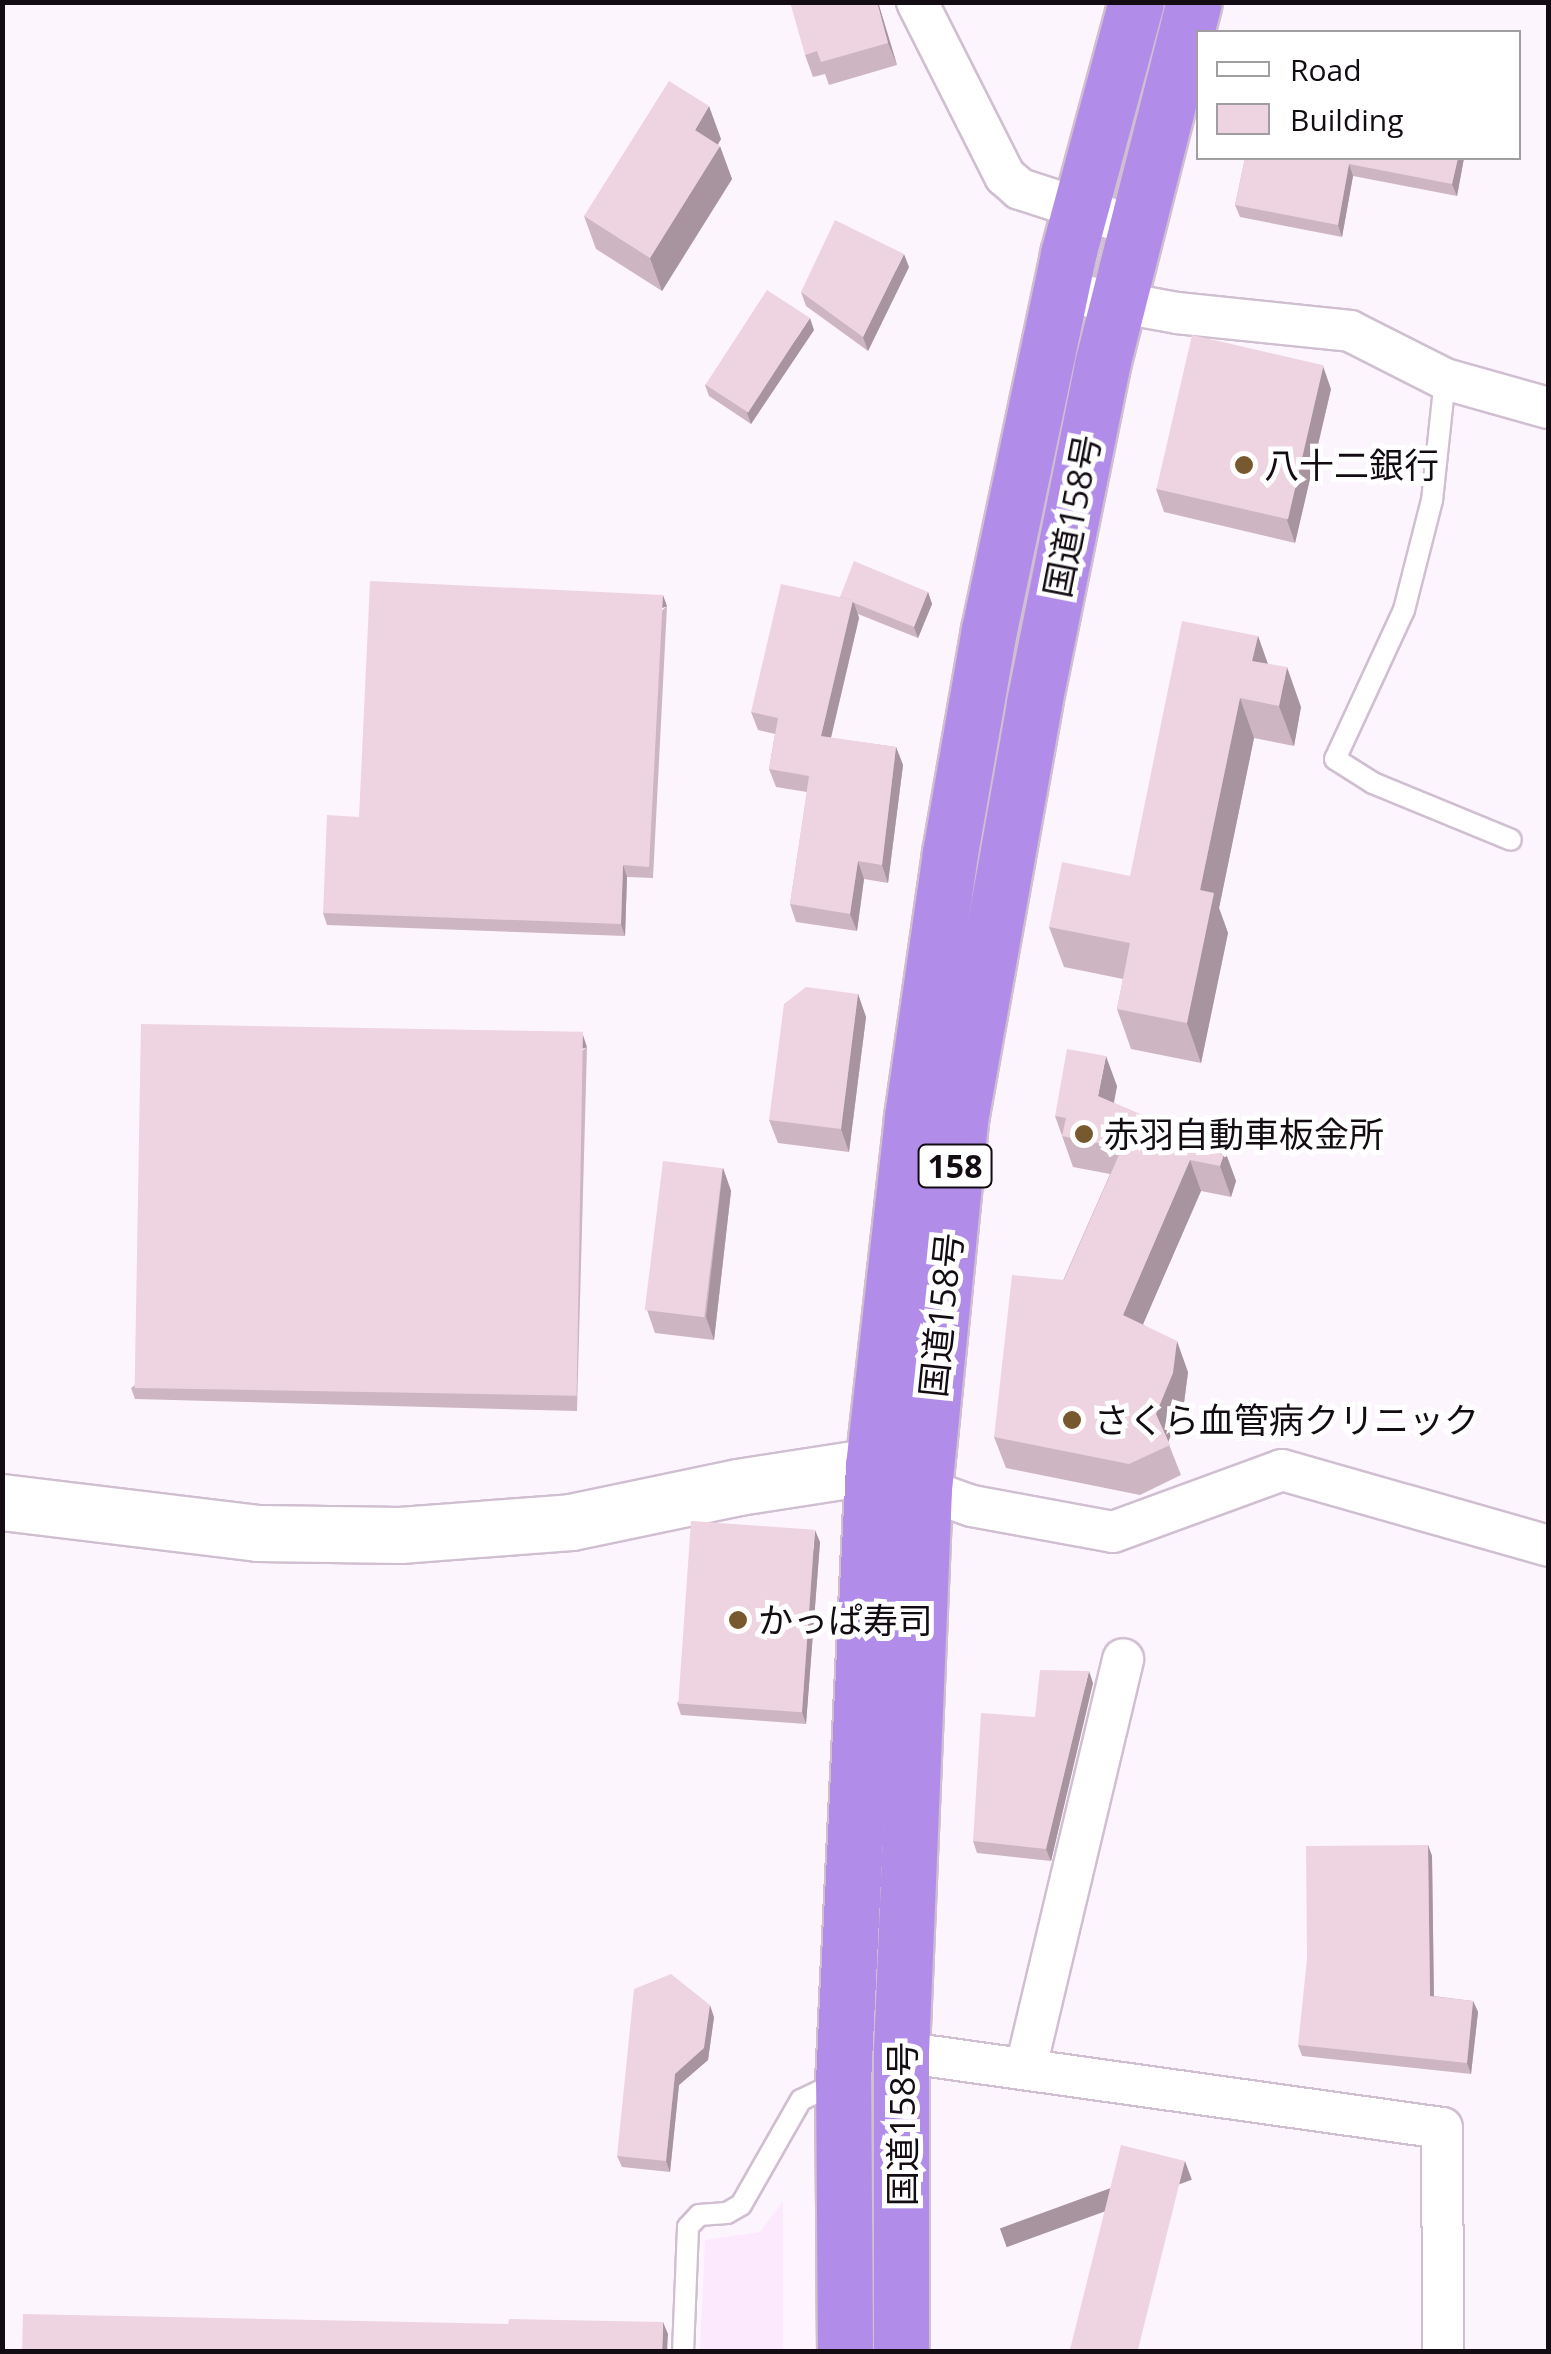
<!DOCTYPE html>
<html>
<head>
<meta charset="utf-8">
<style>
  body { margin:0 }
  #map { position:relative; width:1551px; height:2354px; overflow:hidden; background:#fdf5fd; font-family:"Open Sans","Noto Sans JP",sans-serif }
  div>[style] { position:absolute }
  .built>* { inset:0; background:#fce9fe }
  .roads { filter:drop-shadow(2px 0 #d0bed1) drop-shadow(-2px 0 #d0bed1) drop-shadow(0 2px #d0bed1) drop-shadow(0 -2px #d0bed1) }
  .lane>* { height:20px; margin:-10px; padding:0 10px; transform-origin:10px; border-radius:10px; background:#fff }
  .street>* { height:40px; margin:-20px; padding:0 20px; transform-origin:20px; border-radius:20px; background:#fff }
  .secondary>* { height:55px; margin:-27.5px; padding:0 27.5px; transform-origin:27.5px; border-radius:27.5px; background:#fff }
  .highway>* { height:55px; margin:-27.5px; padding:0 27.5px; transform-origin:27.5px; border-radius:27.5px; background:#b18de9 }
  .wall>* { inset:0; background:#cdb6c2 }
  .shaded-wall>* { inset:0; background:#a7949e; transform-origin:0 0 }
  .building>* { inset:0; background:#eed4e1; transform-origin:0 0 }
  .dots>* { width:28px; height:28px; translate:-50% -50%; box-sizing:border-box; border:5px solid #fff; border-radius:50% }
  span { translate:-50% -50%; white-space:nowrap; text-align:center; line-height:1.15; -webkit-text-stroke:10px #fff; paint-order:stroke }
  .shield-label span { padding:2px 8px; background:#fff; border:2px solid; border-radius:8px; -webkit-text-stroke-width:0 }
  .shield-label { font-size:32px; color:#130d13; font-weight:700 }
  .poi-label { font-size:35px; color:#130d13 }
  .left { translate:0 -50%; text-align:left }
  .street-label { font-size:35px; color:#130d13 }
  .frame { position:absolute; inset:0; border:5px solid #130d13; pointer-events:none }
  .legend { position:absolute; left:1196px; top:30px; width:325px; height:130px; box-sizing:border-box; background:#fff; border:2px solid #a19ea1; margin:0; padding:12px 18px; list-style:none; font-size:30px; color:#130d13 }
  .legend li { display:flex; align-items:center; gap:20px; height:50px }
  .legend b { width:50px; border:2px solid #a19ea1 }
</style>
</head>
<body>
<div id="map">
  <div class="built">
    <div style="clip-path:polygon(783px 2201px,783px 2351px,700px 2351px,705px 2240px,760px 2232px)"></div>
  </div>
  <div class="roads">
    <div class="lane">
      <div style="left:1445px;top:379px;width:122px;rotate:96.1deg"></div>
      <div style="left:1432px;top:500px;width:114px;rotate:104.3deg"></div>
      <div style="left:1404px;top:610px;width:164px;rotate:114.8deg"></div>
      <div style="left:1335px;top:759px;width:45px;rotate:32.3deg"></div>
      <div style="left:1373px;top:783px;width:149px;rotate:22.4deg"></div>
      <div style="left:683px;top:2352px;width:125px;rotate:-87.7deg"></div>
      <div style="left:688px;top:2227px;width:16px;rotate:-47deg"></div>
      <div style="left:699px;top:2215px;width:28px;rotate:-4deg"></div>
      <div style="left:727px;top:2213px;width:16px;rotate:-30deg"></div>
      <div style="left:741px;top:2205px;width:121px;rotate:-60.3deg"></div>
      <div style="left:801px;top:2100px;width:44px;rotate:-25.4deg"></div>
    </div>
    <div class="street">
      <div style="left:917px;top:2px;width:195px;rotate:63.2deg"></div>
      <div style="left:1005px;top:176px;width:20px;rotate:41deg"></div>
      <div style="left:1020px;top:189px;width:123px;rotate:18deg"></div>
      <div style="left:1090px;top:297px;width:88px;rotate:10.4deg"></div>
      <div style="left:1177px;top:313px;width:174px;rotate:5.9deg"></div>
      <div style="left:1350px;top:331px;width:106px;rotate:26.8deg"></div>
      <div style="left:1445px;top:379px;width:107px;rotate:15.7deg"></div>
      <div style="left:924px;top:1489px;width:51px;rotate:19.5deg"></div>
      <div style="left:972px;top:1506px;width:143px;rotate:10.4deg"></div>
      <div style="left:1113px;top:1532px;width:180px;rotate:-20.1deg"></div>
      <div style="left:1282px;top:1470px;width:277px;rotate:15.9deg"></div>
      <div style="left:901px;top:2052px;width:546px;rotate:8deg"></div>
      <div style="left:1442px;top:2128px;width:224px;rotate:89.7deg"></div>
      <div style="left:1026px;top:2067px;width:419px;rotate:-76.6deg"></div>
    </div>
    <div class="secondary">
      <div style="left:2px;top:1502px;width:258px;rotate:6.9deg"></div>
      <div style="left:258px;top:1533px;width:142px;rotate:0.8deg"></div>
      <div style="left:400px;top:1535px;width:171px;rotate:-4.3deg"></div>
      <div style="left:571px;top:1522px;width:171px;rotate:-11.8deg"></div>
      <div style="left:738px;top:1487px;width:137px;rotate:-8.8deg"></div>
      <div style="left:873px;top:1466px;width:44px;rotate:24.2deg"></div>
    </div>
    <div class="highway">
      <div style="left:845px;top:2352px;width:271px;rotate:-90.4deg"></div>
      <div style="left:843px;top:2081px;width:616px;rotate:-87.21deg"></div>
      <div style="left:873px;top:1466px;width:351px;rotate:-83.6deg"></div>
      <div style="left:912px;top:1117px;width:267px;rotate:-81.8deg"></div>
      <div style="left:950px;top:853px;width:226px;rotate:-80.1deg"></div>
      <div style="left:989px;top:630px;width:384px;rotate:-78.1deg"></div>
      <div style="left:1068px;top:254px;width:261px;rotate:-74.9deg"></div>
      <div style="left:901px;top:2352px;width:300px;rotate:-90deg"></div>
      <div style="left:901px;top:2052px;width:563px;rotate:-87.66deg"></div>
      <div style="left:924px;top:1489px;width:371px;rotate:-84.4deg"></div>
      <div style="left:960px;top:1120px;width:424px;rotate:-79.9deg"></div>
      <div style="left:1034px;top:703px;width:345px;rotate:-78.6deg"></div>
      <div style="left:1102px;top:365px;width:374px;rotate:-75.8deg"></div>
    </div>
  </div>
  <div class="wall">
    <div style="clip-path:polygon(878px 2px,897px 65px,829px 85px,825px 74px,813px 77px,805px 55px)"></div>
    <div style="clip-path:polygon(721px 139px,718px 144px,732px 179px,662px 291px,596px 249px,584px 216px)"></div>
    <div style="clip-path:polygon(1245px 158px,1464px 158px,1457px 196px,1353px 176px,1342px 237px,1240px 217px,1235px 205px)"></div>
    <div style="clip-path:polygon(909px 267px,868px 351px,806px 306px,801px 292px)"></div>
    <div style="clip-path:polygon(814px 330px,751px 424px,709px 396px,705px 385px)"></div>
    <div style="clip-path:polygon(1331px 389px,1295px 543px,1164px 512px,1156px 489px)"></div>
    <div style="clip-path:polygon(928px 592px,932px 604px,918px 638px,858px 614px,859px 618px,831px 738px,896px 747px,903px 765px,888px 883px,864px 879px,857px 931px,796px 922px,790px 904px,807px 792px,776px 787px,769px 769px,775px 734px,758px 730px,751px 712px,840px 597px)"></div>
    <div style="clip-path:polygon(667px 606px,653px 878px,627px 877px,625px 936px,327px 925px,323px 913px)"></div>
    <div style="clip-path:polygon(1258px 636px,1268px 664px,1301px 707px,1294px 746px,1254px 738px,1219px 908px,1228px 933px,1201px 1063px,1131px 1049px,1117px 1009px,1123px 979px,1064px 967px,1049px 927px,1130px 876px)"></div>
    <div style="clip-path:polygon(858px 994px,866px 1017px,849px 1152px,778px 1143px,769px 1120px)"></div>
    <div style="clip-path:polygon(587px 1047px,577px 1411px,135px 1399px,131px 1388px)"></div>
    <div style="clip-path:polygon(1117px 1086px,1114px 1103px,1225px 1151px,1236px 1181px,1231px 1197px,1201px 1191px,1143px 1324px,1188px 1372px,1184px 1403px,1168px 1442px,1181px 1475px,1140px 1495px,1006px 1468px,994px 1437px,1110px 1174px,1073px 1167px,1055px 1116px)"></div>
    <div style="clip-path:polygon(723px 1168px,731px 1191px,714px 1340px,655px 1333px,647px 1310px)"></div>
    <div style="clip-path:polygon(820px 1542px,806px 1724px,681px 1715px,677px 1703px)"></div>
    <div style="clip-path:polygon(1093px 1683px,1051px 1861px,977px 1853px,973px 1841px,1035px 1717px)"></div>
    <div style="clip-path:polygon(1428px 1845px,1432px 1856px,1434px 1996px,1473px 2001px,1478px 2012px,1471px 2074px,1302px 2056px,1298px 2045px)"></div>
    <div style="clip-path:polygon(714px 2017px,708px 2060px,679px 2085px,670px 2172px,622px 2167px,617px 2156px)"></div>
  </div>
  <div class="shaded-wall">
    <div style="clip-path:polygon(877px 2px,878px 2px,897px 65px,888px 43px)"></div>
    <div style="clip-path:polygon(709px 106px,721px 139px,707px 163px,695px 130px)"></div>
    <div style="clip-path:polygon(720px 146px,732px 179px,662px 291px,650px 258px)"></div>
    <div style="clip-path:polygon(1458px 158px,1464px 158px,1457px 196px,1452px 184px)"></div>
    <div style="clip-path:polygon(1349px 164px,1353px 176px,1342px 237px,1338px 225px)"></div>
    <div style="clip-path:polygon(904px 254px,909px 267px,868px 351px,863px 337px)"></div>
    <div style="clip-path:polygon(810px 318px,814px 330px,751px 424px,747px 413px)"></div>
    <div style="clip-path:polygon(1323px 366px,1331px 389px,1295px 543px,1287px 520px)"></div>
    <div style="clip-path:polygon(928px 592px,932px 604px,918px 638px,914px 627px)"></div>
    <div style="left:663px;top:595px;width:12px;height:272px;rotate:70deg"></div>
    <div style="clip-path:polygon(853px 600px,859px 618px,827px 754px,821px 736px)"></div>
    <div style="clip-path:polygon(1258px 636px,1272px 676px,1252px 661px)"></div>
    <div style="clip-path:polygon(1287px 667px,1301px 707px,1294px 746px,1279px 706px)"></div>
    <div style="clip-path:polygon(1240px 698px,1254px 738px,1219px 908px,1228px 933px,1201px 1063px,1187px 1023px,1200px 890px)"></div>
    <div style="clip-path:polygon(896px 747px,903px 765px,888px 883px,882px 865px)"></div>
    <div style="clip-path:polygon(858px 861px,864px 879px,857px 931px,850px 914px)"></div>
    <div style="clip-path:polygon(623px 865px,627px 877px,625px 936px,621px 924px)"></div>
    <div style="clip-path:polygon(858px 994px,866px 1017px,849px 1152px,841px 1129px)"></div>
    <div style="left:583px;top:1035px;width:13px;height:365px;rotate:72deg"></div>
    <div style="clip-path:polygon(1106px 1056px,1117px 1086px,1109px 1126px,1098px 1096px)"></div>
    <div style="clip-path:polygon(1225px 1151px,1236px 1181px,1231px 1197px,1220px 1166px)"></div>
    <div style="clip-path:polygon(1190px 1160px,1201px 1191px,1134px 1345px,1123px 1315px)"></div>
    <div style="clip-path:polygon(723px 1168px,731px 1191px,714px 1340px,706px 1317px)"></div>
    <div style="clip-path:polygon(1177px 1341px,1188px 1372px,1184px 1403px,1167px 1445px,1156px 1414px)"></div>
    <div style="clip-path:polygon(815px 1530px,820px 1542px,806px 1724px,802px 1712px)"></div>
    <div style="clip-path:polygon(1089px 1671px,1093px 1683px,1051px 1861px,1046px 1849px)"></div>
    <div style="clip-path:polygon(1428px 1845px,1432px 1856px,1434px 2008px,1430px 1996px)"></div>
    <div style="clip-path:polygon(1473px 2001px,1478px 2012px,1471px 2074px,1467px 2063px)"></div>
    <div style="clip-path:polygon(710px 2005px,714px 2017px,708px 2060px,679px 2085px,670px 2172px,666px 2161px,675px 2074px)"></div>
    <div style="left:1185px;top:2161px;width:20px;height:197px;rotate:70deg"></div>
    <div style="clip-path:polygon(663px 2322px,668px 2334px,667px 2352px,662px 2352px)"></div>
  </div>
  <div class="building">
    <div style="clip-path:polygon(790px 2px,877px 2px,888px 43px,821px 62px,817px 51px,805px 55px)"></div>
    <div style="clip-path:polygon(669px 81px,709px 106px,695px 130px,720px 146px,650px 258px,584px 216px)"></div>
    <div style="clip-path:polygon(1245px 158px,1458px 158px,1452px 184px,1349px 164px,1338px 225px,1235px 205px)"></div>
    <div style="clip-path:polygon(835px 220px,904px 254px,863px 337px,801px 292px)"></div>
    <div style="left:767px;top:290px;width:51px;height:113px;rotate:33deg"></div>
    <div style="left:1192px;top:335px;width:135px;height:158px;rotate:13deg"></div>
    <div style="clip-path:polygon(854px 561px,928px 592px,914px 627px,852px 602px,853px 600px,840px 597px)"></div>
    <div style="clip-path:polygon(370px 581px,663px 595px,649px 867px,623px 865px,621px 924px,323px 913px,327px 815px,359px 817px)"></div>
    <div style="clip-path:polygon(781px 584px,853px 600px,821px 736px,896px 747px,882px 865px,858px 861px,850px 914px,790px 904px,809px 776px,769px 769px,778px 718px,751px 712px)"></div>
    <div style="clip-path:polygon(1182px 621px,1258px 636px,1252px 661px,1287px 667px,1279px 706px,1240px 698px,1200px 890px,1214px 893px,1187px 1023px,1117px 1009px,1130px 943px,1049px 927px,1062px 862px,1130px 876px)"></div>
    <div style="clip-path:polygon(806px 987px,858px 994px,841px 1129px,769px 1120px,784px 1004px)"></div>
    <div style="left:141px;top:1024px;width:442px;height:364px;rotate:1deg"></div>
    <div style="clip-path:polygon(1067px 1049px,1106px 1056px,1098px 1096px,1225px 1151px,1220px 1166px,1190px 1160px,1123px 1315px,1177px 1341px,1173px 1373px,1156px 1414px,1170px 1445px,1129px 1464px,994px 1437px,1012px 1275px,1064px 1280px,1122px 1148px,1062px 1136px,1066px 1118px,1055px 1116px)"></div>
    <div style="left:663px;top:1161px;width:60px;height:150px;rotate:7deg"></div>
    <div style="left:691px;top:1521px;width:124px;height:183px;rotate:4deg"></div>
    <div style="clip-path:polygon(1040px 1670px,1089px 1671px,1046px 1849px,973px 1841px,981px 1713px,1035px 1717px)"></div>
    <div style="clip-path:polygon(1428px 1845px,1430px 1996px,1473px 2001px,1467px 2063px,1298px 2045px,1307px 1959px,1306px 1846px)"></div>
    <div style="clip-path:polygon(671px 1974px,710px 2005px,704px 2048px,675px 2074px,666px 2161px,617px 2156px,634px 1989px)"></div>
    <div style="left:1121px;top:2145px;width:66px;height:213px;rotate:14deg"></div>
    <div style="clip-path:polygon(23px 2314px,508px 2324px,509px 2319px,663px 2322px,662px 2352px,22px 2352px)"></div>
  </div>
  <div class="dots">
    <div style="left:1244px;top:465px;background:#78582e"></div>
    <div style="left:1084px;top:1134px;background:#78582e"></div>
    <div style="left:1072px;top:1420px;background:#78582e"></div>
    <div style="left:738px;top:1620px;background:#78582e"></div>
  </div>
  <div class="shield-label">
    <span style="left:955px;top:1166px">158</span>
  </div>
  <div class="poi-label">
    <span class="left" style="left:1264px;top:465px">八十二銀行</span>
    <span class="left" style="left:1104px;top:1134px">赤羽自動車板金所</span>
    <span class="left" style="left:1094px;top:1420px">さくら血管病クリニック</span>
    <span class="left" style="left:758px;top:1620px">かっぱ寿司</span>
  </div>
  <div class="street-label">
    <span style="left:1072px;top:516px;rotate:-79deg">国道158号</span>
    <span style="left:941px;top:1315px;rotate:-84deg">国道158号</span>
    <span style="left:902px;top:2124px;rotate:-90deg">国道158号</span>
  </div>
  <div class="frame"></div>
  <ul class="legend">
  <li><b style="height:12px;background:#fff"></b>Road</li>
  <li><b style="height:28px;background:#eed4e1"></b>Building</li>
  </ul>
</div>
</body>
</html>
